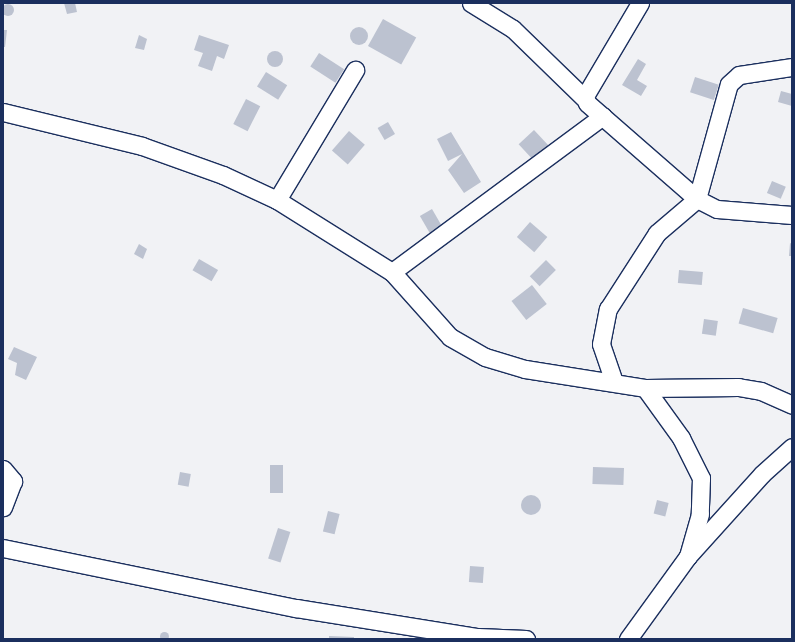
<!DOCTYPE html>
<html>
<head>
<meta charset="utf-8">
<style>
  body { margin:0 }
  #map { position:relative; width:795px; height:642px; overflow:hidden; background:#f1f2f5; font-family:Pangolin,sans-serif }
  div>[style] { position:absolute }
  .building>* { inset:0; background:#bcc2d0; transform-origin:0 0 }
  .round { border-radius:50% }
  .roads { filter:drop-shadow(1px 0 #1b2f5e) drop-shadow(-1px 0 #1b2f5e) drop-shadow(0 1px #1b2f5e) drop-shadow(0 -1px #1b2f5e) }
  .minor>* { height:17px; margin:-8.5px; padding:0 8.5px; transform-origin:8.5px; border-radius:8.5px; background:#fff }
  span { translate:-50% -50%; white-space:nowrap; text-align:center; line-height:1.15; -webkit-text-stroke:3px #fff; paint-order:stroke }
  .frame { position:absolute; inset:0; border:4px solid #1b2f5e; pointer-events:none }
</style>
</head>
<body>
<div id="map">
  <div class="building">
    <div style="clip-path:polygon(64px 3px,75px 3px,77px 12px,67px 14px)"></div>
    <div class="round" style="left:2px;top:4px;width:12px;height:12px"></div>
    <div style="left:383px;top:19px;width:38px;height:31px;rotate:29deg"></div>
    <div class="round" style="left:350px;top:27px;width:18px;height:18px"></div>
    <div style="clip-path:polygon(3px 30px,7px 30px,5px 47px,3px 47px)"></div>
    <div style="clip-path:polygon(139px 35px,147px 39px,144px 50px,135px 48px)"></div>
    <div style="clip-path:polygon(199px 35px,229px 45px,224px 59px,217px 56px,212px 71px,198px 66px,203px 53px,194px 50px)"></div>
    <div class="round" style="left:267px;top:51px;width:16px;height:16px"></div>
    <div style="left:319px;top:53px;width:30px;height:16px;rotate:33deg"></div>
    <div style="clip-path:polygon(638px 59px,646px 64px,637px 80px,647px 86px,641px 96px,622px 85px)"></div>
    <div style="left:266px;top:72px;width:25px;height:17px;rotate:32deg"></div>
    <div style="left:695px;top:77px;width:25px;height:16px;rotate:18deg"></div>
    <div style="clip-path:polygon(781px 91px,792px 94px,792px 106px,778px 102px)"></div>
    <div style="left:246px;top:99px;width:16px;height:28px;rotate:27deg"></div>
    <div style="left:388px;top:122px;width:14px;height:12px;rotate:60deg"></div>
    <div style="left:534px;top:130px;width:22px;height:21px;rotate:47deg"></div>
    <div style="left:349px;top:131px;width:21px;height:26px;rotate:41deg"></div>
    <div style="clip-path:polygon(451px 132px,481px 182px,464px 193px,448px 170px,462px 154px,448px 161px,437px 139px)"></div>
    <div style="left:772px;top:181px;width:15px;height:13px;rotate:23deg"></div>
    <div style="left:432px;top:209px;width:22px;height:14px;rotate:60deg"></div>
    <div style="left:530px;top:222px;width:23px;height:20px;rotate:41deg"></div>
    <div style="clip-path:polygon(790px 243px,792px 244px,792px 256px,789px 256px)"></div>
    <div style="clip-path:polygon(139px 244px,147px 249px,143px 259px,134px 254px)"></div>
    <div style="left:199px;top:259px;width:22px;height:13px;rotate:30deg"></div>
    <div style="left:546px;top:260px;width:14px;height:23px;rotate:45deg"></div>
    <div style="left:679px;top:270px;width:24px;height:13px;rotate:5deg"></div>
    <div style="left:532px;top:285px;width:24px;height:26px;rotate:52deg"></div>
    <div style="left:743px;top:308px;width:36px;height:16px;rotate:16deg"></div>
    <div style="left:704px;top:319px;width:14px;height:15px;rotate:8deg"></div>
    <div style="clip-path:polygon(14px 347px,37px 357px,26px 380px,15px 375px,17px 363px,8px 359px)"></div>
    <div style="left:270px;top:465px;width:13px;height:28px"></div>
    <div style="left:593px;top:467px;width:31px;height:17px;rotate:2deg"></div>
    <div style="left:180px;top:472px;width:11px;height:13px;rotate:10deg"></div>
    <div class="round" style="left:521px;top:495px;width:20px;height:20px"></div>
    <div style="left:657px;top:500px;width:12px;height:14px;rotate:14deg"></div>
    <div style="left:328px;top:511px;width:12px;height:21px;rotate:14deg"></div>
    <div style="left:278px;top:528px;width:13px;height:32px;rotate:18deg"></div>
    <div style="left:470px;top:566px;width:14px;height:16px;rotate:4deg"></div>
    <div class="round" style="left:159.5px;top:631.5px;width:9px;height:9px"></div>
    <div style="clip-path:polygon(329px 636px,354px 637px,354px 639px,329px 639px)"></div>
  </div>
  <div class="roads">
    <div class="minor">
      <div style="left:471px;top:3px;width:49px;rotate:31.8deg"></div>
      <div style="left:513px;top:29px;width:100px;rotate:44.2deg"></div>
      <div style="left:640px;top:3px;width:108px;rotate:120.6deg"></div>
      <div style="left:585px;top:96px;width:7px;rotate:74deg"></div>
      <div style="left:587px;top:103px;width:146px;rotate:41.1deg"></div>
      <div style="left:697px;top:199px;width:22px;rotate:27deg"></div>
      <div style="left:717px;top:209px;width:75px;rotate:4.6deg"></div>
      <div style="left:3px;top:112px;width:143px;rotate:13.7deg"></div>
      <div style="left:142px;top:146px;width:86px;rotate:19.7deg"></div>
      <div style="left:223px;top:175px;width:60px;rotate:24.8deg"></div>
      <div style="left:277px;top:200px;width:136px;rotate:32.1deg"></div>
      <div style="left:392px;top:272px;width:87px;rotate:48.3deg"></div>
      <div style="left:450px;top:337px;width:40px;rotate:29.7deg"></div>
      <div style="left:485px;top:357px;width:42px;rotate:16.7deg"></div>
      <div style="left:525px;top:369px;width:121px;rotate:9deg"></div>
      <div style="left:645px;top:388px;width:62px;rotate:54.2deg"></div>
      <div style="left:681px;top:438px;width:45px;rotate:63.4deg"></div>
      <div style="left:701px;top:478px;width:36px;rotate:92deg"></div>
      <div style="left:700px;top:514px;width:44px;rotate:105.9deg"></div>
      <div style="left:277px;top:200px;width:152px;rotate:-59deg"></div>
      <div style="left:392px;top:272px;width:262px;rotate:-36.5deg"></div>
      <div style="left:614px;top:382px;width:40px;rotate:-108.9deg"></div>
      <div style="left:601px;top:344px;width:36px;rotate:-79deg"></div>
      <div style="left:608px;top:309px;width:90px;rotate:-57.2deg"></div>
      <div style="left:657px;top:233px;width:52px;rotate:-40.4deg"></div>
      <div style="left:697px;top:199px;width:119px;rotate:-74.5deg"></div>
      <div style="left:729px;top:84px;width:13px;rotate:-42deg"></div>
      <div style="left:739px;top:75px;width:54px;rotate:-8.6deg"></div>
      <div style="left:645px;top:388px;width:93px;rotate:-0.6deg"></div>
      <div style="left:738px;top:387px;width:23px;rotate:10deg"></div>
      <div style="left:761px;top:391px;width:34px;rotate:24deg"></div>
      <div style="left:3px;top:469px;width:16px;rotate:50deg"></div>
      <div style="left:13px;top:481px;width:28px;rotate:111deg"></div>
      <div style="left:3px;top:548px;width:299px;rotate:11.6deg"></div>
      <div style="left:296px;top:608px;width:184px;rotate:9.1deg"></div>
      <div style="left:478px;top:637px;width:48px;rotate:2.4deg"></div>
      <div style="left:628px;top:639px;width:102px;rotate:-54.1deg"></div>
      <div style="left:688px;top:556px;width:110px;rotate:-47.9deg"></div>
      <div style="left:762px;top:474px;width:40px;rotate:-42deg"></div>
    </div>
  </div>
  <div class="frame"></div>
</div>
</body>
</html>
